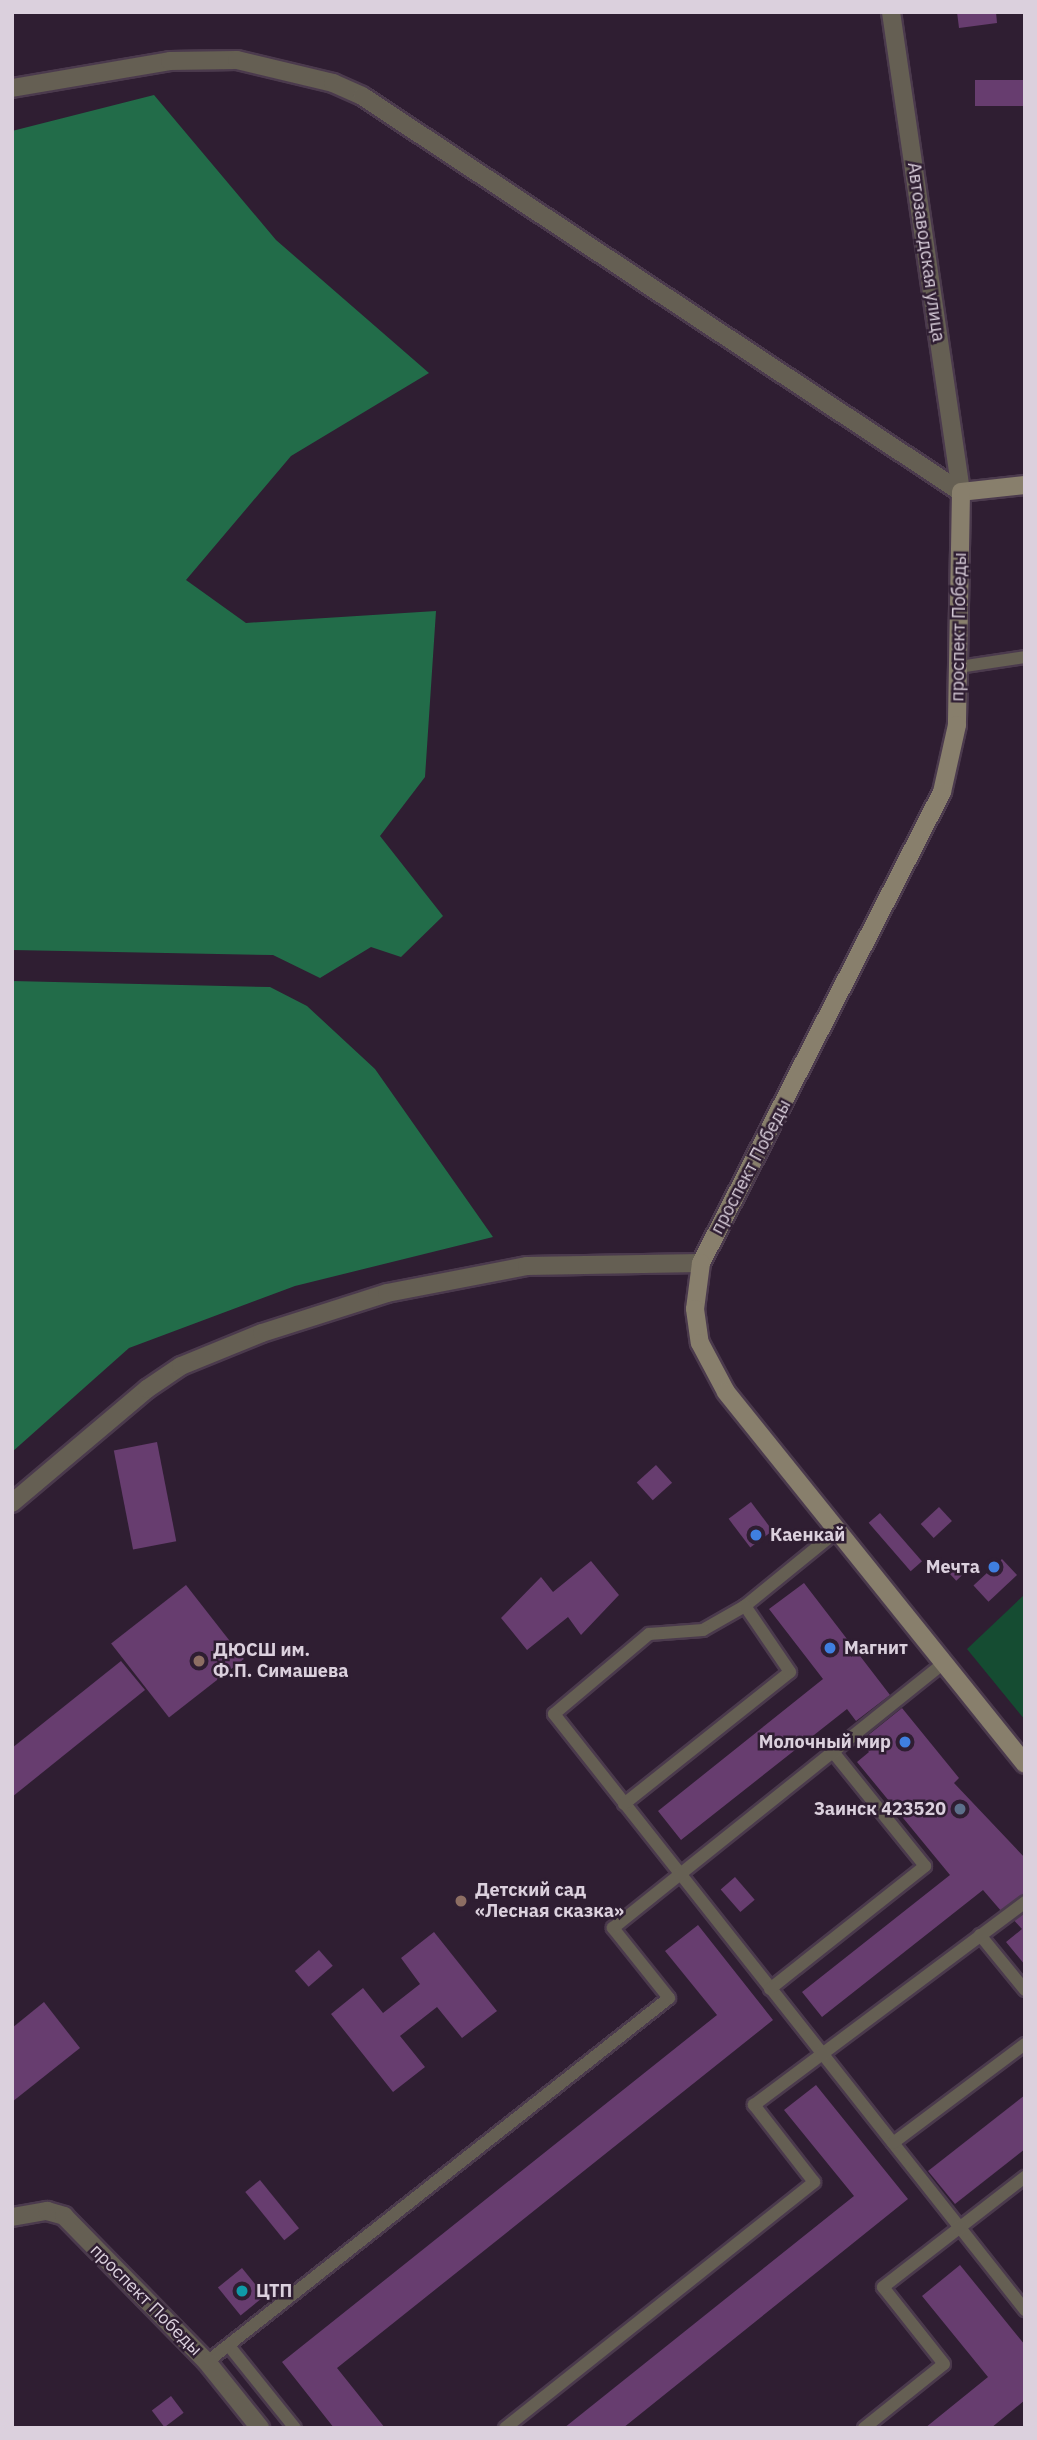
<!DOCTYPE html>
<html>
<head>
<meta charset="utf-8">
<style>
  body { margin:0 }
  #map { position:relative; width:1037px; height:2440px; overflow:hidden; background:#2f1e32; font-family:"IBM Plex Sans",sans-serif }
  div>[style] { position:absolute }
  .green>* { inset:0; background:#154c32 }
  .forest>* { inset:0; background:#226c49 }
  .building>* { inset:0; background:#673d6f; transform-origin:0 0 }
  .roads { filter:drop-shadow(2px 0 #4b3a4d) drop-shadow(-2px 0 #4b3a4d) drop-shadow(0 2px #4b3a4d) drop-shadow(0 -2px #4b3a4d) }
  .service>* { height:12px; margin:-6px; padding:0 6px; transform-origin:6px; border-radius:6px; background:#655f53 }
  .minor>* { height:18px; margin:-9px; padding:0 9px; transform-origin:9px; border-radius:9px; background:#655f53 }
  .tertiary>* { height:18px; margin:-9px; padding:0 9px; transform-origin:9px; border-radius:9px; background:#655f53 }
  .secondary>* { height:18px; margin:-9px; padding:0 9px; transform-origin:9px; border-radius:9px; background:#887f6c }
  .dots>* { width:19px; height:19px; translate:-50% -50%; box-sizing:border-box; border:4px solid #2f1e32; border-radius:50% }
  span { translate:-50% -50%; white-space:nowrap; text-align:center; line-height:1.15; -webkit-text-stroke:5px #2f1e32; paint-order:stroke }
  .street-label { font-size:18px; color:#dbd0dd }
  .poi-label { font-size:18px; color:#dbd0dd; font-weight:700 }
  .left { translate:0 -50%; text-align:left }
  .right { translate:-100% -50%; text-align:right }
  .frame { position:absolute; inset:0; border:14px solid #dbd0dd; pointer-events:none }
</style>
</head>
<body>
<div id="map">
  <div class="green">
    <div style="clip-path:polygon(1025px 1594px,1025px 1720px,967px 1649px)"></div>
  </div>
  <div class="forest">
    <div style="clip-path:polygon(154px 95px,276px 240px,429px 373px,291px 456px,186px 580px,246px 623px,436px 611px,425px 777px,380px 836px,443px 916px,401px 957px,371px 947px,320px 978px,273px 955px,12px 950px,12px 131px)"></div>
    <div style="clip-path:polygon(12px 981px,270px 987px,307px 1006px,375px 1069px,493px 1237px,295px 1286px,129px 1348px,12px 1452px)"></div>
  </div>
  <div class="building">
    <div style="clip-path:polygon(957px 12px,996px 12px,997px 23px,959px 28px)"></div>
    <div style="left:1025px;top:80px;width:26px;height:50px;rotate:90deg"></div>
    <div style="left:157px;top:1442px;width:101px;height:44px;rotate:79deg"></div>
    <div style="left:656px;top:1465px;width:24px;height:26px;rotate:48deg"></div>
    <div style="left:751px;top:1502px;width:36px;height:28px;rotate:53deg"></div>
    <div style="left:939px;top:1507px;width:19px;height:25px;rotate:47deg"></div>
    <div style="left:880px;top:1513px;width:64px;height:15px;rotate:49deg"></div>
    <div style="left:1002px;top:1559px;width:22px;height:39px;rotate:47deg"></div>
    <div style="left:952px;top:1560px;width:18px;height:11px;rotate:47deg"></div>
    <div style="clip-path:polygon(591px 1561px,619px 1595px,581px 1635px,568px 1617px,527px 1650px,501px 1618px,541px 1577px,553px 1592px)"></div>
    <div style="clip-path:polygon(804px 1583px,890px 1695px,856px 1721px,847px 1709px,681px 1840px,658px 1811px,823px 1679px,769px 1609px)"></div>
    <div style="left:186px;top:1585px;width:94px;height:95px;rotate:52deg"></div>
    <div style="clip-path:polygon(121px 1661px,145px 1690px,12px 1797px,12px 1748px)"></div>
    <div style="clip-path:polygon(902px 1708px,959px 1778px,954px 1783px,1025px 1858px,1025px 1893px,1002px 1912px,983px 1890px,822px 2017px,802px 1992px,950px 1875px,857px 1762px,869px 1752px,861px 1741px)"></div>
    <div style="left:735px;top:1877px;width:30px;height:19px;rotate:49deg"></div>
    <div style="clip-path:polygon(1025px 1906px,1025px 1965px,1006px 1942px,1022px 1929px,1011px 1917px)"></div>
    <div style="clip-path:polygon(698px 1925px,773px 2020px,337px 2368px,385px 2428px,334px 2428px,282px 2362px,717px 2015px,665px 1951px)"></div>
    <div style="clip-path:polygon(434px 1932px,497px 2011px,462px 2038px,437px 2007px,400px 2036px,425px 2067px,393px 2092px,331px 2014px,363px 1988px,383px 2013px,420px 1984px,401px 1958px)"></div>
    <div style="left:319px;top:1950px;width:21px;height:32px;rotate:49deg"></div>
    <div style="clip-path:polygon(44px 2002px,80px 2048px,12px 2102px,12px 2028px)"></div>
    <div style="clip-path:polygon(816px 2085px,908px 2199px,623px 2428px,564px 2428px,854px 2196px,784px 2110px)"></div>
    <div style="clip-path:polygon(1025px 2095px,1025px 2149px,955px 2204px,928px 2171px)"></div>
    <div style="left:260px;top:2180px;width:62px;height:19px;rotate:51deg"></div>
    <div style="clip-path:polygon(960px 2265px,1025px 2345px,1025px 2400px,991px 2428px,925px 2428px,988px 2377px,922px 2296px)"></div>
    <div style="left:242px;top:2268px;width:36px;height:31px;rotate:51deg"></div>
    <div style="left:171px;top:2396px;width:21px;height:24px;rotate:53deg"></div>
  </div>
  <div class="roads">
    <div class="service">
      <div style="left:959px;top:667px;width:67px;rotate:-8.6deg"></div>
      <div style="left:837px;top:1531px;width:119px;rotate:140.8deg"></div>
      <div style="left:745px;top:1606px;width:48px;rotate:150.3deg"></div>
      <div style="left:703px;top:1630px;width:54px;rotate:175.8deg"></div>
      <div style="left:649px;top:1634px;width:124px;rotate:139.9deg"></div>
      <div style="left:554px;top:1714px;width:760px;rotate:51.68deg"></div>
      <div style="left:624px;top:1804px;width:212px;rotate:-38.5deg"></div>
      <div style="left:790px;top:1672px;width:80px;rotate:-124.3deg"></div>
      <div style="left:980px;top:1935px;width:71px;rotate:50.7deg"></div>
      <div style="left:770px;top:1989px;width:198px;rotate:-38.4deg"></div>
      <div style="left:925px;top:1866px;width:146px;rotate:-128.9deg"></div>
      <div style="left:893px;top:2143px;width:165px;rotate:-36.9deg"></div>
      <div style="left:229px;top:2346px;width:105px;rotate:51.2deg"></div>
      <div style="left:207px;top:2362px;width:588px;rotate:-38.23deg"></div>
      <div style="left:669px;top:1998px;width:90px;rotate:-128.7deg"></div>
      <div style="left:613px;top:1928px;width:424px;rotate:-38.7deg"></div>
      <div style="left:505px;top:2428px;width:395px;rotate:-38.5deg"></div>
      <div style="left:814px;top:2182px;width:98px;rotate:-127.9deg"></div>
      <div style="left:754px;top:2105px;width:339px;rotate:-36.8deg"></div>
      <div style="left:864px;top:2428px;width:102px;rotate:-38.7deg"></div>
      <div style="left:944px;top:2364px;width:98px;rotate:-128.4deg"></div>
      <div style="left:883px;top:2287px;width:180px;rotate:-37.8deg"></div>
    </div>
    <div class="minor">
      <div style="left:12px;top:1503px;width:177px;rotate:-40.2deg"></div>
      <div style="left:147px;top:1389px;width:41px;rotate:-34.1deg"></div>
      <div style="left:181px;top:1366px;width:87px;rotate:-22.2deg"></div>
      <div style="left:262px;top:1333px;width:131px;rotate:-17.7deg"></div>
      <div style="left:387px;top:1293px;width:143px;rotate:-10.9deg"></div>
      <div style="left:527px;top:1266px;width:174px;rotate:-1deg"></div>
      <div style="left:12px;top:2217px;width:36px;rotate:-10deg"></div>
      <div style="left:47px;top:2211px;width:18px;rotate:16deg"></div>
      <div style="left:64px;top:2216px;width:204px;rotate:45.6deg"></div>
      <div style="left:207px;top:2362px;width:85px;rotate:51.2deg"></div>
    </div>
    <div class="tertiary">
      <div style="left:891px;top:12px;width:485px;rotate:81.7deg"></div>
      <div style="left:12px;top:88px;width:160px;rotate:-9.7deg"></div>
      <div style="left:170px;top:61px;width:67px;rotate:-0.9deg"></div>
      <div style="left:237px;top:60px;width:99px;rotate:13.5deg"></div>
      <div style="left:333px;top:83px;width:32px;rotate:24deg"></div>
      <div style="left:362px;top:96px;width:718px;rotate:33.47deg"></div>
    </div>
    <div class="secondary">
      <div style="left:1025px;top:485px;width:64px;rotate:173.8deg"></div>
      <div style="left:961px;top:492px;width:233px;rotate:91deg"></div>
      <div style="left:957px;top:725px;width:69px;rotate:102.6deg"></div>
      <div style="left:942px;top:792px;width:529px;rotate:117.1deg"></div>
      <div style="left:701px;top:1263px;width:46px;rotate:97.4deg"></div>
      <div style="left:695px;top:1309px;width:34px;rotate:82deg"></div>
      <div style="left:700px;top:1343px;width:55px;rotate:62deg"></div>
      <div style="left:726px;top:1392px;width:477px;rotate:51.2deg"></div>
    </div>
  </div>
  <div class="dots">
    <div style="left:756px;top:1535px;background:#3f7fe0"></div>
    <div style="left:994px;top:1567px;background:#3f7fe0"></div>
    <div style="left:830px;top:1648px;background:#3f7fe0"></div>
    <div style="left:199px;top:1661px;background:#8d6e63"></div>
    <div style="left:905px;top:1742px;background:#3f7fe0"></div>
    <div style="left:960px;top:1809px;background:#5c6f8a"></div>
    <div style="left:461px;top:1901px;background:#8d6e63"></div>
    <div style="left:242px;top:2291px;background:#0f9aa8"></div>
  </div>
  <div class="street-label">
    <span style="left:926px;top:252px;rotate:82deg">Автозаводская улица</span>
    <span style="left:959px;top:627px;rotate:-89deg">проспект Победы</span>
    <span style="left:751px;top:1167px;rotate:-62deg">проспект Победы</span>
    <span style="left:146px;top:2300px;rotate:45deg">проспект Победы</span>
  </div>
  <div class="poi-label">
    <span class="left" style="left:770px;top:1535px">Каенкай</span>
    <span class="right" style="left:980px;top:1567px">Мечта</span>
    <span class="left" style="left:844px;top:1648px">Магнит</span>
    <span class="left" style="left:213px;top:1661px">ДЮСШ им.<br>Ф.П. Симашева</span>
    <span class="right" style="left:891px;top:1742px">Молочный мир</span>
    <span class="right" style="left:946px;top:1809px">Заинск 423520</span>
    <span class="left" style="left:475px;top:1901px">Детский сад<br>«Лесная сказка»</span>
    <span class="left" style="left:256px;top:2291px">ЦТП</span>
  </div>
  <div class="frame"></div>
</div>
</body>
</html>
